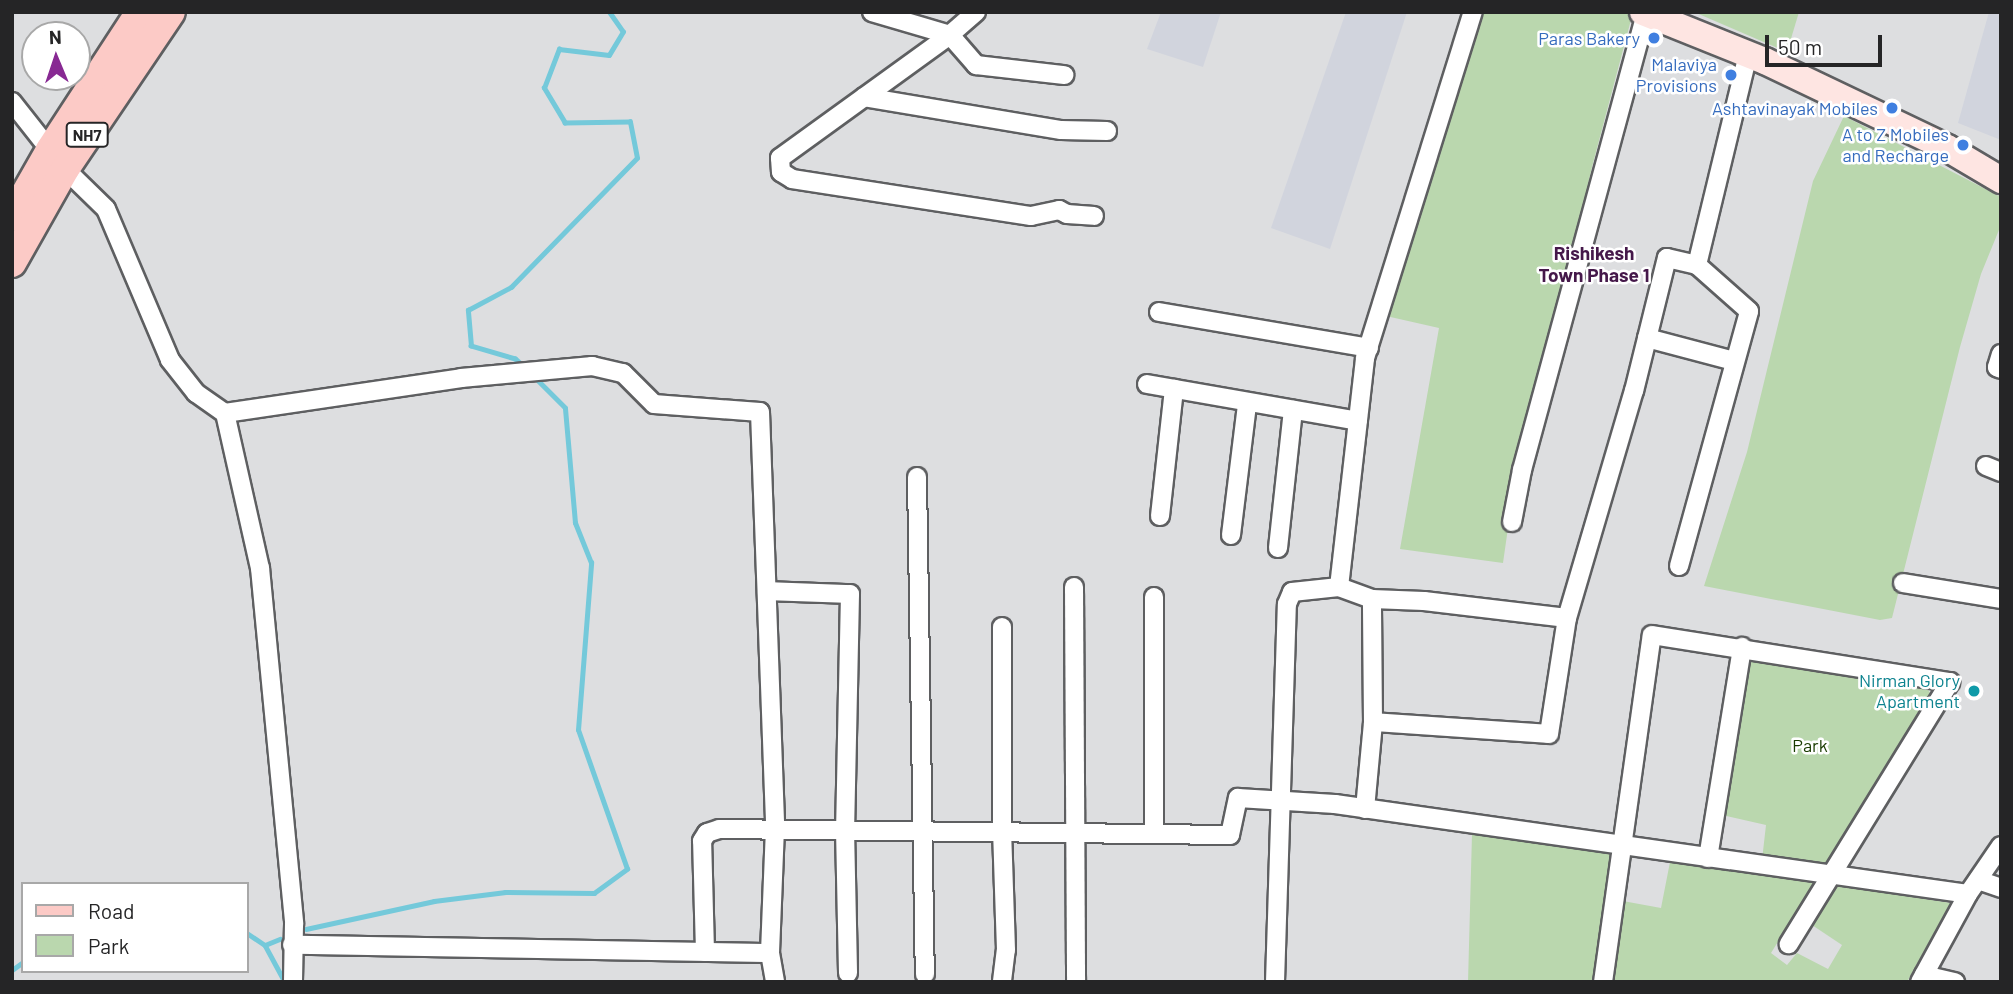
<!DOCTYPE html>
<html>
<head>
<meta charset="utf-8">
<style>
  body { margin:0 }
  #map { position:relative; width:2013px; height:994px; overflow:hidden; background:#dddee0; font-family:Barlow,sans-serif }
  div>[style] { position:absolute }
  .built>* { inset:0; background:#d1d4dd }
  .green>* { inset:0; background:#bad7ae }
  .stream>* { height:4.5px; margin:-2.25px; padding:0 2.25px; transform-origin:2.25px; border-radius:2.25px; background:#74c9da }
  .roads { filter:drop-shadow(2px 0 #5e5f61) drop-shadow(-2px 0 #5e5f61) drop-shadow(0 2px #5e5f61) drop-shadow(0 -2px #5e5f61) }
  .street>* { height:18px; margin:-9px; padding:0 9px; transform-origin:9px; border-radius:9px; background:#fff }
  .secondary>* { height:26px; margin:-13px; padding:0 13px; transform-origin:13px; border-radius:13px; background:#fee5e2 }
  .primary>* { height:28px; margin:-14px; padding:0 14px; transform-origin:14px; border-radius:14px; background:#fccac6 }
  .dots>* { width:19px; height:19px; translate:-50% -50%; box-sizing:border-box; border:4px solid #fff; border-radius:50% }
  span { translate:-50% -50%; white-space:nowrap; text-align:center; line-height:1.15; -webkit-text-stroke:5px #fff; paint-order:stroke }
  .shield-label span { padding:2px 5px; background:#fff; border:2px solid; border-radius:5px; -webkit-text-stroke-width:0 }
  .shield-label { font-size:16px; color:#252526; font-weight:700 }
  .shop-label { font-size:18px; color:#366cbe }
  .right { translate:-100% -50%; text-align:right }
  .culture-label { font-size:18px; color:#0d838f }
  .park-label { font-size:18px; color:#1a3c01 }
  .neighbourhood-label { font-size:19px; color:#45184a; font-weight:700 }
  .frame { position:absolute; inset:0; border:14px solid #252526; pointer-events:none }
  .legend { position:absolute; left:21px; top:882px; width:228px; height:91px; box-sizing:border-box; background:#fff; border:2px solid #a8a8a8; margin:0; padding:9px 12px; list-style:none; font-size:21px; color:#252526 }
  .legend li { display:flex; align-items:center; gap:14px; height:35px }
  .legend b { width:35px; border:2px solid #a8a8a8 }
  .north { position:absolute; left:21px; top:21px; width:70px; height:70px; box-sizing:border-box; background:#fff; border:2px solid #a8a8a8; border-radius:50%; rotate:358deg; font-size:19px; font-weight:700; line-height:28px; text-align:center; color:#252526 }
  .north::after { content:''; display:block; margin:auto; width:24px; height:32px; background:#882993; clip-path:polygon(50% 0,100% 100%,50% 72%,0 100%) }
  .scale { position:absolute; left:1765px; top:35px; width:117px; height:32px; box-sizing:border-box; border:4px solid #252526; border-top:0; padding-left:9px; font-size:21px; line-height:24px; white-space:nowrap; color:#252526; -webkit-text-stroke:5px #fff; paint-order:stroke }
</style>
</head>
<body>
<div id="map">
  <div class="built">
    <div style="clip-path:polygon(1161px 12px,1221px 12px,1203px 67px,1147px 49px)"></div>
    <div style="clip-path:polygon(1346px 12px,1407px 12px,1330px 249px,1271px 228px)"></div>
    <div style="clip-path:polygon(1989px 12px,2001px 12px,2001px 140px,1958px 123px)"></div>
  </div>
  <div class="green">
    <div style="clip-path:polygon(1477px 12px,1624px 12px,1632px 16px,1592px 167px,1561px 301px,1520px 444px,1503px 563px,1400px 549px,1439px 328px,1386px 316px)"></div>
    <div style="clip-path:polygon(1694px 12px,1799px 12px,1787px 52px)"></div>
    <div style="clip-path:polygon(1844px 116px,2001px 197px,2001px 225px,1981px 274px,1960px 347px,1892px 618px,1880px 620px,1704px 586px,1747px 452px,1813px 181px)"></div>
    <div style="clip-path:polygon(1746px 656px,1911px 683px,1927px 688px,1932px 696px,1824px 868px,1762px 860px,1766px 825px,1722px 815px)"></div>
    <div style="clip-path:polygon(1472px 834px,1618px 853px,1612px 899px,1661px 908px,1670px 862px,1815px 882px,1771px 953px,1787px 965px,1797px 953px,1828px 969px,1842px 945px,1812px 925px,1835px 885px,1951px 903px,1907px 982px,1468px 982px)"></div>
  </div>
  <div class="stream">
    <div style="left:524px;top:367px;width:12px;rotate:-138deg"></div>
    <div style="left:515px;top:359px;width:46px;rotate:-163.5deg"></div>
    <div style="left:471px;top:346px;width:36px;rotate:-95deg"></div>
    <div style="left:468px;top:310px;width:49px;rotate:-28.1deg"></div>
    <div style="left:511px;top:287px;width:180px;rotate:-45.7deg"></div>
    <div style="left:637px;top:158px;width:37px;rotate:-101deg"></div>
    <div style="left:630px;top:122px;width:65px;rotate:179.1deg"></div>
    <div style="left:565px;top:123px;width:41px;rotate:-121deg"></div>
    <div style="left:544px;top:88px;width:42px;rotate:-69deg"></div>
    <div style="left:559px;top:49px;width:50px;rotate:6.8deg"></div>
    <div style="left:609px;top:55px;width:27px;rotate:-59deg"></div>
    <div style="left:623px;top:32px;width:24px;rotate:-125deg"></div>
    <div style="left:306px;top:929px;width:131px;rotate:-12.3deg"></div>
    <div style="left:434px;top:901px;width:72px;rotate:-7.2deg"></div>
    <div style="left:505px;top:892px;width:89px;rotate:0.6deg"></div>
    <div style="left:594px;top:893px;width:41px;rotate:-36deg"></div>
    <div style="left:627px;top:869px;width:147px;rotate:-109.4deg"></div>
    <div style="left:578px;top:730px;width:168px;rotate:-85.5deg"></div>
    <div style="left:591px;top:563px;width:43px;rotate:-111.8deg"></div>
    <div style="left:575px;top:523px;width:115px;rotate:-95deg"></div>
    <div style="left:565px;top:408px;width:42px;rotate:-135deg"></div>
    <div style="left:247px;top:933px;width:22px;rotate:34deg"></div>
    <div style="left:265px;top:945px;width:16px;rotate:-22deg"></div>
    <div style="left:265px;top:945px;width:42px;rotate:61.6deg"></div>
    <div style="left:12px;top:970px;width:14px;rotate:-36deg"></div>
  </div>
  <div class="roads">
    <div class="street">
      <div style="left:872px;top:12px;width:81px;rotate:16.4deg"></div>
      <div style="left:950px;top:35px;width:40px;rotate:49deg"></div>
      <div style="left:976px;top:65px;width:89px;rotate:6.5deg"></div>
      <div style="left:976px;top:12px;width:35px;rotate:139deg"></div>
      <div style="left:950px;top:35px;width:210px;rotate:144.1deg"></div>
      <div style="left:780px;top:158px;width:14px;rotate:86deg"></div>
      <div style="left:781px;top:172px;width:13px;rotate:32deg"></div>
      <div style="left:792px;top:179px;width:242px;rotate:8.8deg"></div>
      <div style="left:1031px;top:216px;width:29px;rotate:-12deg"></div>
      <div style="left:1059px;top:210px;width:9px;rotate:27deg"></div>
      <div style="left:1067px;top:214px;width:27px;rotate:4deg"></div>
      <div style="left:864px;top:97px;width:200px;rotate:9.5deg"></div>
      <div style="left:1061px;top:130px;width:46px;rotate:1.2deg"></div>
      <div style="left:12px;top:102px;width:85px;rotate:51.7deg"></div>
      <div style="left:65px;top:169px;width:57px;rotate:44.3deg"></div>
      <div style="left:106px;top:209px;width:164px;rotate:67deg"></div>
      <div style="left:170px;top:360px;width:42px;rotate:51.8deg"></div>
      <div style="left:196px;top:393px;width:35px;rotate:35deg"></div>
      <div style="left:225px;top:413px;width:159px;rotate:77.3deg"></div>
      <div style="left:260px;top:568px;width:358px;rotate:84.5deg"></div>
      <div style="left:294px;top:924px;width:58px;rotate:91deg"></div>
      <div style="left:1159px;top:312px;width:213px;rotate:9.7deg"></div>
      <div style="left:1647px;top:338px;width:90px;rotate:14.8deg"></div>
      <div style="left:2001px;top:354px;width:14px;rotate:107deg"></div>
      <div style="left:1997px;top:367px;width:4px;rotate:27deg"></div>
      <div style="left:1147px;top:384px;width:214px;rotate:9.9deg"></div>
      <div style="left:225px;top:413px;width:239px;rotate:-8.4deg"></div>
      <div style="left:461px;top:378px;width:132px;rotate:-5.2deg"></div>
      <div style="left:592px;top:366px;width:32px;rotate:13deg"></div>
      <div style="left:623px;top:373px;width:44px;rotate:45deg"></div>
      <div style="left:654px;top:404px;width:106px;rotate:4.3deg"></div>
      <div style="left:760px;top:412px;width:416px;rotate:87.9deg"></div>
      <div style="left:775px;top:828px;width:125px;rotate:92.3deg"></div>
      <div style="left:770px;top:953px;width:478px;rotate:-179deg"></div>
      <div style="left:1986px;top:466px;width:16px;rotate:22deg"></div>
      <div style="left:917px;top:477px;width:497px;rotate:89.1deg"></div>
      <div style="left:1160px;top:516px;width:128px;rotate:-83.7deg"></div>
      <div style="left:1512px;top:522px;width:53px;rotate:-79.1deg"></div>
      <div style="left:1522px;top:470px;width:474px;rotate:-74.8deg"></div>
      <div style="left:1231px;top:535px;width:132px;rotate:-83deg"></div>
      <div style="left:1278px;top:548px;width:139px;rotate:-83.8deg"></div>
      <div style="left:1679px;top:566px;width:264px;rotate:-74.6deg"></div>
      <div style="left:1749px;top:311px;width:69px;rotate:-138.5deg"></div>
      <div style="left:1903px;top:583px;width:99px;rotate:9.3deg"></div>
      <div style="left:1074px;top:587px;width:395px;rotate:89.7deg"></div>
      <div style="left:1339px;top:587px;width:230px;rotate:-83.5deg"></div>
      <div style="left:1365px;top:358px;width:362px;rotate:-72.7deg"></div>
      <div style="left:767px;top:591px;width:83px;rotate:2.1deg"></div>
      <div style="left:850px;top:594px;width:235px;rotate:91.2deg"></div>
      <div style="left:845px;top:829px;width:144px;rotate:88.8deg"></div>
      <div style="left:1373px;top:722px;width:176px;rotate:3.9deg"></div>
      <div style="left:1549px;top:734px;width:117px;rotate:-81.2deg"></div>
      <div style="left:1567px;top:618px;width:237px;rotate:-73.6deg"></div>
      <div style="left:1634px;top:391px;width:137px;rotate:-76.1deg"></div>
      <div style="left:1667px;top:258px;width:31px;rotate:13deg"></div>
      <div style="left:1697px;top:265px;width:217px;rotate:-76.4deg"></div>
      <div style="left:1365px;top:809px;width:87px;rotate:-84.7deg"></div>
      <div style="left:1373px;top:722px;width:123px;rotate:-90.5deg"></div>
      <div style="left:1154px;top:834px;width:237px;rotate:-90deg"></div>
      <div style="left:1708px;top:858px;width:214px;rotate:-80.8deg"></div>
      <div style="left:1978px;top:880px;width:24px;rotate:19deg"></div>
      <div style="left:705px;top:952px;width:111px;rotate:-91.5deg"></div>
      <div style="left:702px;top:841px;width:9px;rotate:-58deg"></div>
      <div style="left:707px;top:833px;width:13px;rotate:-18deg"></div>
      <div style="left:719px;top:829px;width:511px;rotate:0.67deg"></div>
      <div style="left:1230px;top:835px;width:38px;rotate:-78deg"></div>
      <div style="left:1238px;top:798px;width:97px;rotate:3.5deg"></div>
      <div style="left:1335px;top:804px;width:639px;rotate:8.09deg"></div>
      <div style="left:770px;top:953px;width:29px;rotate:80deg"></div>
      <div style="left:1924px;top:975px;width:32px;rotate:13deg"></div>
      <div style="left:1002px;top:981px;width:31px;rotate:-83deg"></div>
      <div style="left:1006px;top:950px;width:118px;rotate:-91.9deg"></div>
      <div style="left:1002px;top:832px;width:205px;rotate:-90deg"></div>
      <div style="left:1275px;top:982px;width:378px;rotate:-88.2deg"></div>
      <div style="left:1287px;top:604px;width:13px;rotate:-67deg"></div>
      <div style="left:1292px;top:592px;width:47px;rotate:-6.1deg"></div>
      <div style="left:1339px;top:587px;width:35px;rotate:20deg"></div>
      <div style="left:1372px;top:599px;width:52px;rotate:2.2deg"></div>
      <div style="left:1424px;top:601px;width:144px;rotate:6.8deg"></div>
      <div style="left:1603px;top:982px;width:350px;rotate:-82deg"></div>
      <div style="left:1652px;top:635px;width:302px;rotate:9deg"></div>
      <div style="left:1950px;top:682px;width:308px;rotate:121.6deg"></div>
      <div style="left:1920px;top:982px;width:100px;rotate:-61.4deg"></div>
      <div style="left:1968px;top:894px;width:58px;rotate:-55.5deg"></div>
    </div>
    <div class="secondary">
      <div style="left:1643px;top:12px;width:131px;rotate:21.9deg"></div>
      <div style="left:1765px;top:61px;width:202px;rotate:25.5deg"></div>
      <div style="left:1947px;top:148px;width:63px;rotate:30.7deg"></div>
    </div>
    <div class="primary">
      <div style="left:12px;top:217px;width:77px;rotate:-60.4deg"></div>
      <div style="left:50px;top:150px;width:165px;rotate:-56.9deg"></div>
      <div style="left:12px;top:263px;width:108px;rotate:-60.6deg"></div>
      <div style="left:65px;top:169px;width:189px;rotate:-56deg"></div>
    </div>
  </div>
  <div class="dots">
    <div style="left:1654px;top:38px;background:#3f7fe0"></div>
    <div style="left:1731px;top:75px;background:#3f7fe0"></div>
    <div style="left:1892px;top:108px;background:#3f7fe0"></div>
    <div style="left:1963px;top:145px;background:#3f7fe0"></div>
    <div style="left:1974px;top:691px;background:#0f9aa8"></div>
  </div>
  <div class="shield-label">
    <span style="left:87px;top:135px">NH7</span>
  </div>
  <div class="shop-label">
    <span class="right" style="left:1640px;top:38px">Paras Bakery</span>
    <span class="right" style="left:1717px;top:75px">Malaviya<br>Provisions</span>
    <span class="right" style="left:1878px;top:108px">Ashtavinayak Mobiles</span>
    <span class="right" style="left:1949px;top:145px">A to Z Mobiles<br>and Recharge</span>
  </div>
  <div class="culture-label">
    <span class="right" style="left:1960px;top:691px">Nirman Glory<br>Apartment</span>
  </div>
  <div class="park-label">
    <span style="left:1810px;top:745px">Park</span>
  </div>
  <div class="neighbourhood-label">
    <span style="left:1594px;top:264px">Rishikesh<br>Town Phase 1</span>
  </div>
  <div class="frame"></div>
  <ul class="legend">
  <li><b style="height:9px;background:#fccac6"></b>Road</li>
  <li><b style="height:19px;background:#bad7ae"></b>Park</li>
  </ul>
  <div class="north">N</div>
  <div class="scale">50 m</div>
</div>
</body>
</html>
